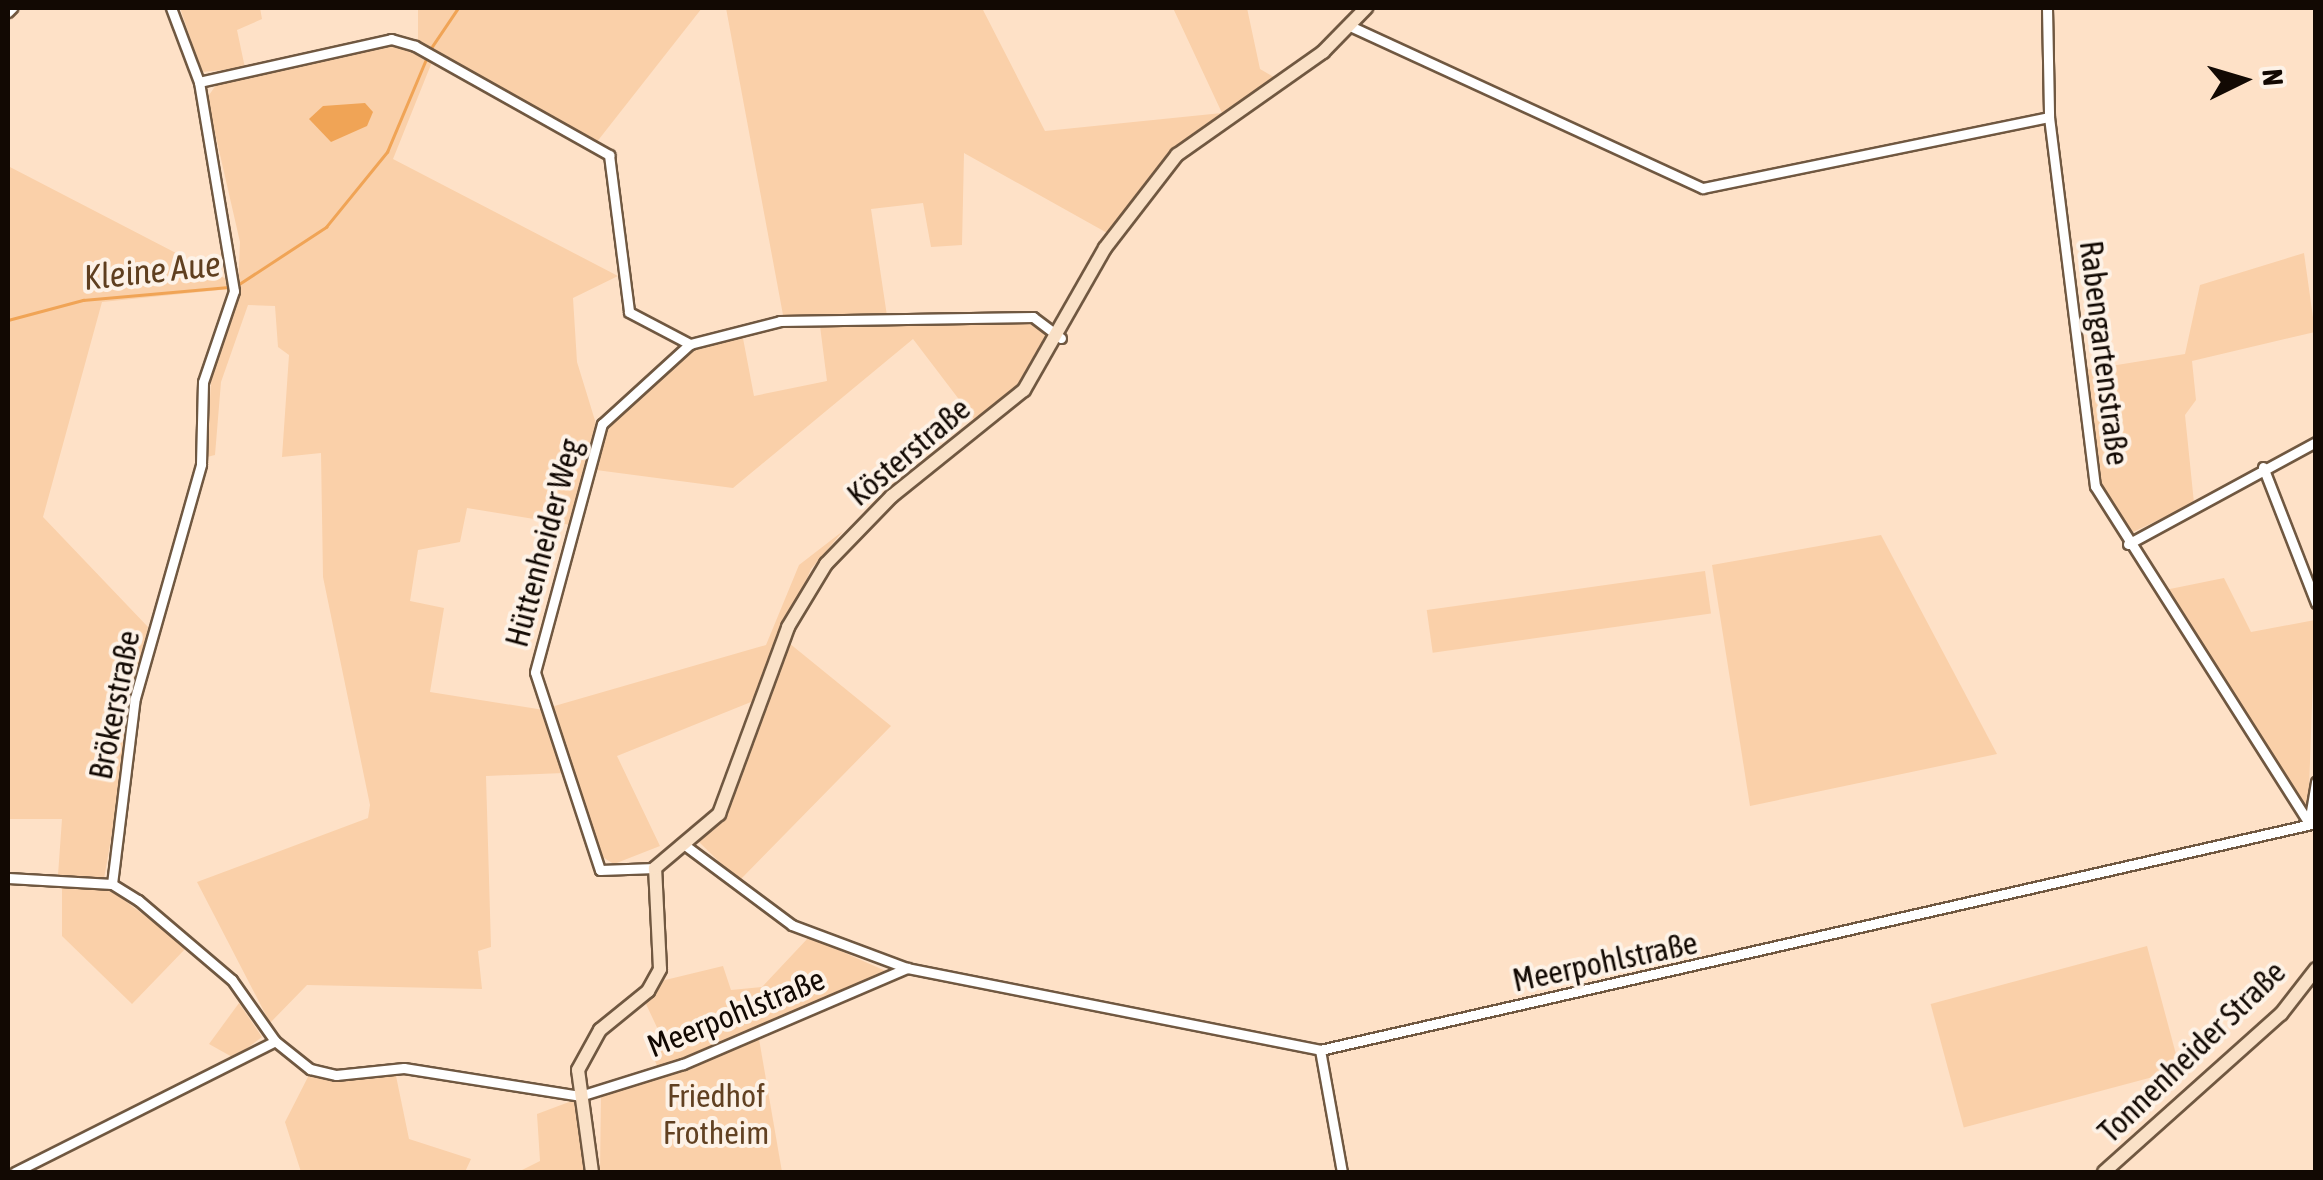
<!DOCTYPE html>
<html>
<head>
<meta charset="utf-8">
<style>
  body { margin:0 }
  #map { position:relative; width:2323px; height:1180px; overflow:hidden; background:#fee1c7; font-family:"Asap Condensed",sans-serif }
  div>[style] { position:absolute }
  .green>* { inset:0; background:#fad0a9; transform-origin:0 0 }
  .water>* { inset:0; background:#f0a456 }
  .stream>* { height:2.5px; margin:-1.25px; padding:0 1.25px; transform-origin:1.25px; border-radius:1.25px; background:#f0a456 }
  .roads { filter:drop-shadow(2px 0 #705841) drop-shadow(-2px 0 #705841) drop-shadow(0 2px #705841) drop-shadow(0 -2px #705841) }
  .street>* { height:9px; margin:-4.5px; padding:0 4.5px; transform-origin:4.5px; border-radius:4.5px; background:#fff }
  .secondary>* { height:12px; margin:-6px; padding:0 6px; transform-origin:6px; border-radius:6px; background:#fae1c7 }
  span { translate:-50% -50%; white-space:nowrap; text-align:center; line-height:1.15; -webkit-text-stroke:8px #fdf2e7; paint-order:stroke }
  .street-label { font-size:32px; color:#120903 }
  .park-label { font-size:32px; color:#614122 }
  .water-label { font-size:35px; color:#5f3f1f; font-style:italic }
  .frame { position:absolute; inset:0; border:10px solid #120903; pointer-events:none }
  .north { position:absolute; left:2193px; top:30px; width:100px; height:100px; -webkit-text-stroke:8px #fdf2e7; paint-order:stroke; rotate:85deg; font-size:28px; font-weight:700; line-height:40px; text-align:center; color:#120903 }
  .north::after { content:''; display:block; margin:auto; width:35px; height:45px; background:#120903; clip-path:polygon(50% 0,100% 100%,50% 72%,0 100%) }
</style>
</head>
<body>
<div id="map">
  <div class="green">
    <div style="clip-path:polygon(180px 8px,260px 8px,262px 19px,237px 30px,245px 68px,202px 72px)"></div>
    <div style="clip-path:polygon(418px 8px,702px 8px,596px 143px,418px 45px)"></div>
    <div style="clip-path:polygon(726px 8px,982px 8px,1045px 131px,1222px 113px,1173px 8px,1247px 8px,1260px 69px,1277px 79px,1177px 151px,1109px 234px,964px 153px,962px 245px,931px 247px,923px 203px,871px 209px,887px 316px,783px 315px)"></div>
    <div style="clip-path:polygon(391px 43px,432px 62px,393px 159px,618px 276px,573px 298px,577px 362px,597px 427px,571px 525px,467px 508px,460px 542px,418px 550px,410px 601px,444px 608px,430px 692px,544px 710px,564px 773px,486px 776px,491px 947px,478px 951px,482px 989px,307px 985px,270px 1023px,197px 882px,368px 818px,370px 805px,323px 577px,321px 453px,282px 457px,289px 355px,278px 347px,275px 306px,248px 305px,221px 382px,215px 455px,207px 457px,211px 380px,238px 292px,240px 242px,207px 98px,216px 85px)"></div>
    <div style="clip-path:polygon(8px 166px,230px 281px,230px 289px,102px 302px,43px 517px,148px 627px,104px 879px,58px 875px,62px 819px,8px 819px)"></div>
    <div style="clip-path:polygon(2304px 253px,2315px 332px,2192px 361px,2196px 400px,2185px 415px,2194px 503px,2129px 534px,2098px 479px,2086px 370px,2185px 354px,2200px 285px)"></div>
    <div style="clip-path:polygon(819px 318px,1033px 319px,1058px 339px,980px 427px,913px 339px,733px 488px,596px 470px,605px 426px,692px 350px,742px 333px,754px 396px,827px 381px)"></div>
    <div style="clip-path:polygon(843px 531px,811px 569px,756px 700px,617px 756px,660px 846px,614px 864px,599px 855px,551px 707px,766px 645px,799px 565px)"></div>
    <div style="clip-path:polygon(1881px 535px,1997px 754px,1750px 806px,1712px 565px)"></div>
    <div style="left:1705px;top:571px;width:43px;height:281px;rotate:82deg"></div>
    <div style="clip-path:polygon(2224px 578px,2251px 632px,2315px 620px,2308px 818px,2160px 591px)"></div>
    <div style="clip-path:polygon(789px 643px,891px 726px,739px 881px,699px 842px,724px 817px)"></div>
    <div style="clip-path:polygon(62px 886px,109px 889px,187px 947px,132px 1004px,62px 936px)"></div>
    <div style="clip-path:polygon(809px 937px,888px 972px,658px 1068px,648px 1044px,661px 1036px,646px 1004px,661px 981px,723px 966px,731px 990px,762px 987px)"></div>
    <div style="left:2147px;top:946px;width:128px;height:224px;rotate:75deg"></div>
    <div style="clip-path:polygon(239px 1003px,262px 1037px,234px 1058px,209px 1044px)"></div>
    <div style="clip-path:polygon(759px 1039px,782px 1172px,600px 1172px,601px 1096px)"></div>
    <div style="clip-path:polygon(395px 1071px,409px 1139px,471px 1159px,465px 1172px,301px 1172px,285px 1122px,310px 1073px)"></div>
    <div style="clip-path:polygon(577px 1099px,587px 1172px,518px 1172px,540px 1161px,537px 1114px)"></div>
  </div>
  <div class="water">
    <div style="clip-path:polygon(365px 103px,373px 112px,367px 126px,331px 142px,309px 119px,323px 106px)"></div>
  </div>
  <div class="stream">
    <div style="left:429px;top:51px;width:52px;rotate:-56deg"></div>
    <div style="left:236px;top:286px;width:108px;rotate:-33.2deg"></div>
    <div style="left:326px;top:227px;width:97px;rotate:-50.9deg"></div>
    <div style="left:387px;top:152px;width:101px;rotate:-67.2deg"></div>
    <div style="left:8px;top:320px;width:78px;rotate:-14.9deg"></div>
    <div style="left:83px;top:300px;width:146px;rotate:-5.1deg"></div>
  </div>
  <div class="roads">
    <div class="street">
      <div style="left:2047px;top:8px;width:109px;rotate:88.9deg"></div>
      <div style="left:2049px;top:117px;width:372px;rotate:82.9deg"></div>
      <div style="left:2095px;top:486px;width:399px;rotate:57.6deg"></div>
      <div style="left:8px;top:12px;width:6px;rotate:-45deg"></div>
      <div style="left:1350px;top:26px;width:388px;rotate:24.7deg"></div>
      <div style="left:1703px;top:188px;width:353px;rotate:-11.6deg"></div>
      <div style="left:199px;top:82px;width:197px;rotate:-12.6deg"></div>
      <div style="left:391px;top:39px;width:25px;rotate:16deg"></div>
      <div style="left:415px;top:46px;width:223px;rotate:29.3deg"></div>
      <div style="left:609px;top:155px;width:158px;rotate:82.7deg"></div>
      <div style="left:629px;top:312px;width:69px;rotate:27.7deg"></div>
      <div style="left:2263px;top:467px;width:146px;rotate:68.7deg"></div>
      <div style="left:2128px;top:544px;width:214px;rotate:-28.5deg"></div>
      <div style="left:2309px;top:823px;width:42px;rotate:-80.3deg"></div>
      <div style="left:682px;top:843px;width:137px;rotate:36.7deg"></div>
      <div style="left:792px;top:925px;width:123px;rotate:20.5deg"></div>
      <div style="left:907px;top:968px;width:421px;rotate:11.2deg"></div>
      <div style="left:1320px;top:1050px;width:1022px;rotate:-12.84deg"></div>
      <div style="left:655px;top:868px;width:55px;rotate:177.9deg"></div>
      <div style="left:600px;top:870px;width:208px;rotate:-108.2deg"></div>
      <div style="left:535px;top:672px;width:257px;rotate:-74.9deg"></div>
      <div style="left:602px;top:424px;width:119px;rotate:-42.3deg"></div>
      <div style="left:690px;top:344px;width:93px;rotate:-14.3deg"></div>
      <div style="left:780px;top:321px;width:253px;rotate:-0.9deg"></div>
      <div style="left:1033px;top:317px;width:35px;rotate:37deg"></div>
      <div style="left:8px;top:878px;width:104px;rotate:3.3deg"></div>
      <div style="left:112px;top:884px;width:31px;rotate:32deg"></div>
      <div style="left:138px;top:900px;width:123px;rotate:40.4deg"></div>
      <div style="left:232px;top:980px;width:75px;rotate:54.8deg"></div>
      <div style="left:275px;top:1041px;width:45px;rotate:38.7deg"></div>
      <div style="left:310px;top:1069px;width:27px;rotate:13deg"></div>
      <div style="left:336px;top:1075px;width:68px;rotate:-5.9deg"></div>
      <div style="left:404px;top:1068px;width:178px;rotate:9deg"></div>
      <div style="left:580px;top:1096px;width:108px;rotate:-17.3deg"></div>
      <div style="left:683px;top:1064px;width:244px;rotate:-23.2deg"></div>
      <div style="left:112px;top:884px;width:187px;rotate:-83deg"></div>
      <div style="left:135px;top:698px;width:243px;rotate:-74.2deg"></div>
      <div style="left:201px;top:464px;width:82px;rotate:-88.6deg"></div>
      <div style="left:203px;top:382px;width:96px;rotate:-71.2deg"></div>
      <div style="left:234px;top:291px;width:212px;rotate:-99.5deg"></div>
      <div style="left:199px;top:82px;width:79px;rotate:-110.7deg"></div>
      <div style="left:1320px;top:1050px;width:124px;rotate:79.8deg"></div>
      <div style="left:15px;top:1172px;width:291px;rotate:-26.7deg"></div>
    </div>
    <div class="secondary">
      <div style="left:592px;top:1172px;width:103px;rotate:-97.8deg"></div>
      <div style="left:578px;top:1070px;width:46px;rotate:-61.2deg"></div>
      <div style="left:600px;top:1030px;width:62px;rotate:-39.1deg"></div>
      <div style="left:648px;top:991px;width:25px;rotate:-61deg"></div>
      <div style="left:660px;top:969px;width:101px;rotate:-92.8deg"></div>
      <div style="left:655px;top:868px;width:84px;rotate:-40.2deg"></div>
      <div style="left:719px;top:814px;width:199px;rotate:-69.7deg"></div>
      <div style="left:788px;top:627px;width:74px;rotate:-58.9deg"></div>
      <div style="left:826px;top:564px;width:95px;rotate:-45.9deg"></div>
      <div style="left:892px;top:496px;width:169px;rotate:-38.8deg"></div>
      <div style="left:1024px;top:390px;width:163px;rotate:-60.3deg"></div>
      <div style="left:1105px;top:248px;width:118px;rotate:-52.3deg"></div>
      <div style="left:1177px;top:155px;width:179px;rotate:-35.2deg"></div>
      <div style="left:1323px;top:52px;width:62px;rotate:-45.7deg"></div>
      <div style="left:2104px;top:1172px;width:237px;rotate:-41.8deg"></div>
      <div style="left:2281px;top:1014px;width:57px;rotate:-52.1deg"></div>
    </div>
  </div>
  <div class="street-label">
    <span style="left:2104px;top:353px;rotate:83deg">Rabengartenstraße</span>
    <span style="left:909px;top:452px;rotate:-40deg">Kösterstraße</span>
    <span style="left:544px;top:543px;rotate:-75deg">Hüttenheider Weg</span>
    <span style="left:115px;top:705px;rotate:-79deg">Brökerstraße</span>
    <span style="left:1605px;top:962px;rotate:-12deg">Meerpohlstraße</span>
    <span style="left:736px;top:1013px;rotate:-22deg">Meerpohlstraße</span>
    <span style="left:2192px;top:1052px;rotate:-44deg">Tonnenheider Straße</span>
  </div>
  <div class="park-label">
    <span style="left:716px;top:1115px">Friedhof<br>Frotheim</span>
  </div>
  <div class="water-label">
    <span style="left:152px;top:270px;rotate:-6deg">Kleine Aue</span>
  </div>
  <div class="frame"></div>
  <div class="north">N</div>
</div>
</body>
</html>
